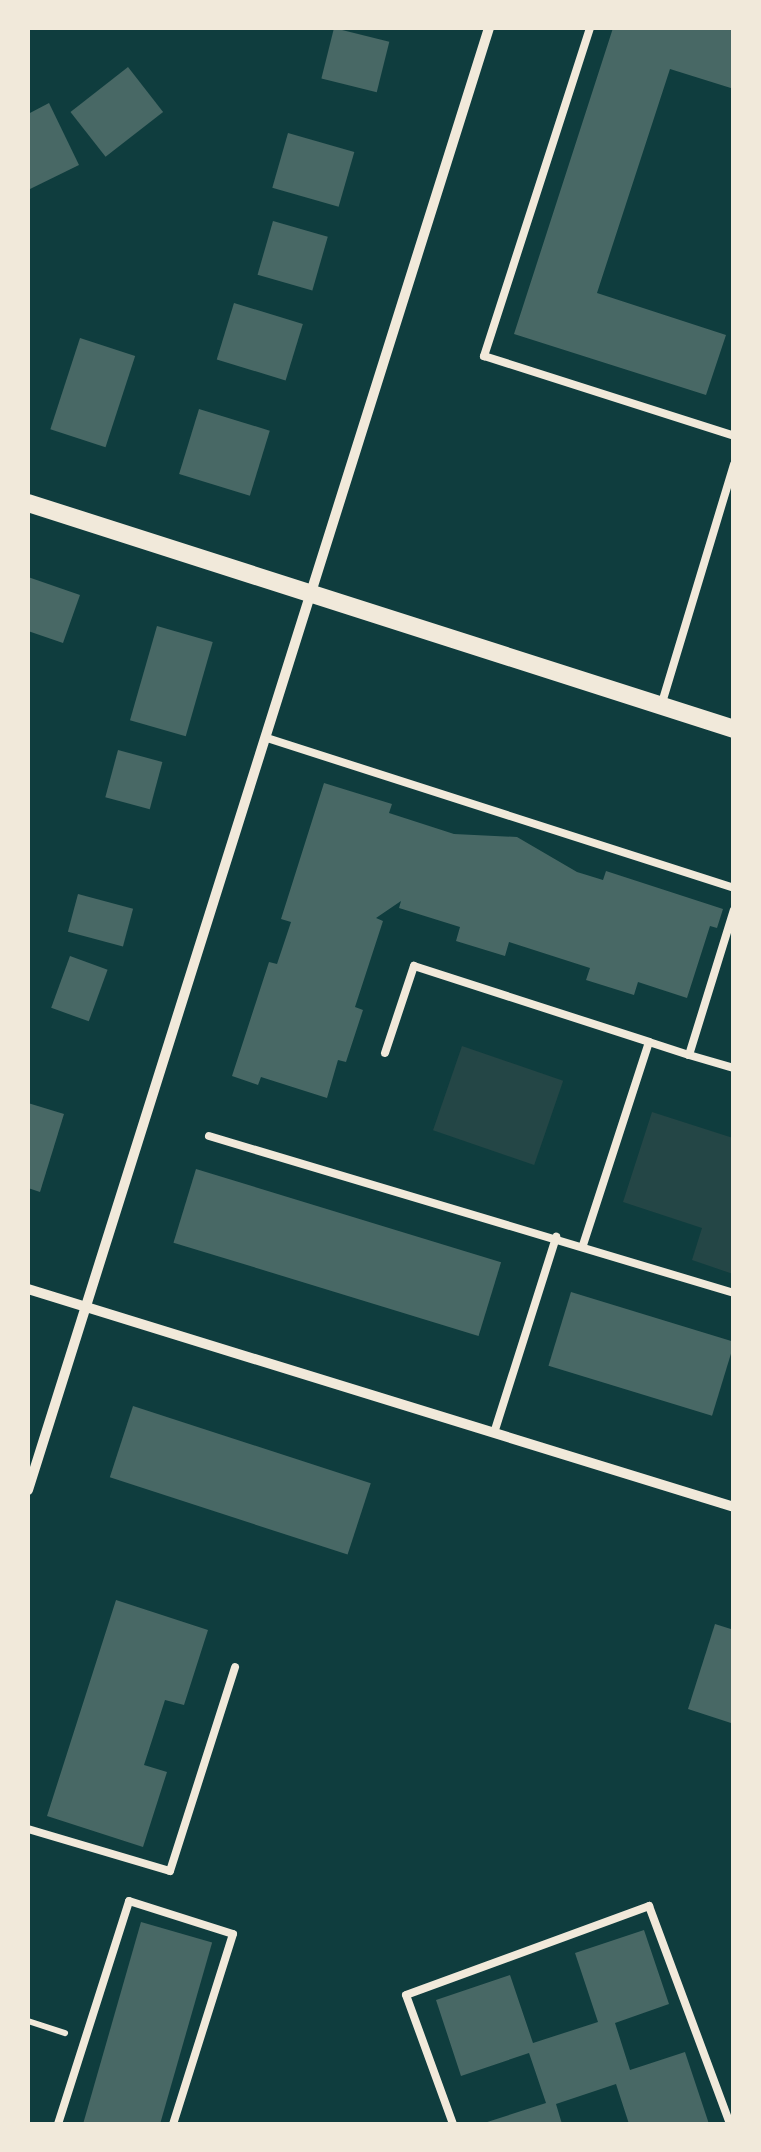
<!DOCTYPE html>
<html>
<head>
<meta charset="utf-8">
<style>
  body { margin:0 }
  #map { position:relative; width:761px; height:2152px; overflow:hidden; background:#0f3d3e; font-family:Mulish,sans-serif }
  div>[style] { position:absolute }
  .green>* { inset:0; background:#244646; transform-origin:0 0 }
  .building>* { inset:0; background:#486865; transform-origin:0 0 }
  .path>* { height:6px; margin:-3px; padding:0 3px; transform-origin:3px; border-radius:3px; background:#f1e9da }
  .service>* { height:8px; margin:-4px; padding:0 4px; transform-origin:4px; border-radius:4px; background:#f1e9da }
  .minor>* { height:10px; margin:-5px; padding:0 5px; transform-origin:5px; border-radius:5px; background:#f1e9da }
  .tertiary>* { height:18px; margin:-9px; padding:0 9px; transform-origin:9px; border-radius:9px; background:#f1e9da }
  span { translate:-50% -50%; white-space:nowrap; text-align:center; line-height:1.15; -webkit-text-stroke:9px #f1e9da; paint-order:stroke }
  .frame { position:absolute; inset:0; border:30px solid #f1e9da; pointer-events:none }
</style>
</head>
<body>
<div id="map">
  <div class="green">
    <div style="left:462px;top:1046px;width:107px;height:89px;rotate:19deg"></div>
    <div style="clip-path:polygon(652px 1112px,733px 1138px,733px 1274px,692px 1260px,702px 1228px,623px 1202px)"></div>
  </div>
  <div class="building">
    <div style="left:334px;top:28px;width:57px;height:52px;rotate:14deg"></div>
    <div style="clip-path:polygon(613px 28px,734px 28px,734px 89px,670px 69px,597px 293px,726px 335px,706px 395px,514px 334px)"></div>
    <div style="left:128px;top:67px;width:57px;height:73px;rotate:52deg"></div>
    <div style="clip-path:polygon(49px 103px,79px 165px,28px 190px,28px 114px)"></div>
    <div style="left:288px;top:133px;width:69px;height:57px;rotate:16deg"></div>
    <div style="left:273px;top:221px;width:57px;height:56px;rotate:16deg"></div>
    <div style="left:234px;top:303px;width:72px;height:59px;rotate:17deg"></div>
    <div style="left:80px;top:338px;width:58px;height:96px;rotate:18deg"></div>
    <div style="left:199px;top:409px;width:74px;height:68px;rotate:17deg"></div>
    <div style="clip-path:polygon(28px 577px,80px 595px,63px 643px,28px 631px)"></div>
    <div style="left:157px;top:626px;width:58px;height:98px;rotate:16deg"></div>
    <div style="left:118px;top:750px;width:46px;height:49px;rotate:15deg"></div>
    <div style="clip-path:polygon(324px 783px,392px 804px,389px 813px,454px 834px,517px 837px,577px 872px,603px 880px,606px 871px,723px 909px,717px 928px,710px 926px,687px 998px,638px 982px,634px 995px,586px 980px,590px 968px,509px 942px,505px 956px,456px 941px,460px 927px,399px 908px,401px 901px,376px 918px,383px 921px,355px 1007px,363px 1010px,346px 1062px,338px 1060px,327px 1098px,261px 1077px,258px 1085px,232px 1076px,269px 962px,277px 964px,291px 922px,281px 919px)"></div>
    <div style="left:78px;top:894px;width:57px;height:39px;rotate:15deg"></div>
    <div style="left:70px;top:956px;width:40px;height:55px;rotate:20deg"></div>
    <div style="clip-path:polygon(28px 1103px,64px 1114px,40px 1192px,28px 1188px)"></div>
    <div style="left:196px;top:1169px;width:319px;height:77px;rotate:17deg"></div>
    <div style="left:571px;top:1292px;width:171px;height:77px;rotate:17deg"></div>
    <div style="left:133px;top:1406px;width:250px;height:75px;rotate:18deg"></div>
    <div style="clip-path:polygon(116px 1600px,208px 1630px,184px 1705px,165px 1700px,144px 1765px,167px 1772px,143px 1847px,47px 1816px)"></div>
    <div style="clip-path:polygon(715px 1624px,734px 1630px,734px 1724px,688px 1709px)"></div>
    <div style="left:141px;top:1922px;width:74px;height:211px;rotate:16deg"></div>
    <div style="clip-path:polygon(644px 1930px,669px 2004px,615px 2023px,630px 2070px,685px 2052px,709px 2124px,629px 2124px,616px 2084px,556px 2104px,562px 2124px,481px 2124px,546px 2103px,529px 2053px,461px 2076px,436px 2000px,510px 1975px,533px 2043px,598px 2022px,575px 1953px)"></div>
  </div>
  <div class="path">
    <div style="left:28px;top:2021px;width:39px;rotate:18deg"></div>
  </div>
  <div class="service">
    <div style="left:590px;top:28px;width:345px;rotate:107.9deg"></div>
    <div style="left:484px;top:356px;width:262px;rotate:17.7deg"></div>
    <div style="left:661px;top:706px;width:253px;rotate:-73.2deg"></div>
    <div style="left:267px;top:738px;width:490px;rotate:17.8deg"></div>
    <div style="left:649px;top:1042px;width:42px;rotate:18deg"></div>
    <div style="left:689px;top:1055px;width:152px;rotate:-72.8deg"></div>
    <div style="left:385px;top:1053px;width:92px;rotate:-71.6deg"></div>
    <div style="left:414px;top:966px;width:247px;rotate:17.9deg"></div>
    <div style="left:649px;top:1042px;width:213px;rotate:108deg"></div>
    <div style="left:689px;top:1055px;width:47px;rotate:16.1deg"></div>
    <div style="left:209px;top:1136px;width:548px;rotate:16.65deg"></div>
    <div style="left:494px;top:1433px;width:206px;rotate:-72.4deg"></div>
    <div style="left:28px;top:1829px;width:148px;rotate:16.5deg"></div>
    <div style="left:170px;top:1871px;width:214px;rotate:-72.3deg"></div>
    <div style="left:58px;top:2124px;width:234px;rotate:-72.3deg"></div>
    <div style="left:129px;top:1901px;width:109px;rotate:17.6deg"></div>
    <div style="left:233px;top:1934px;width:199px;rotate:107.5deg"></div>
    <div style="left:453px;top:2124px;width:137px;rotate:-110deg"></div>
    <div style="left:406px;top:1995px;width:259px;rotate:-20.1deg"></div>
    <div style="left:649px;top:1906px;width:233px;rotate:69.6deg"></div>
  </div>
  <div class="minor">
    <div style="left:28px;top:1289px;width:739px;rotate:17.16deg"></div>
    <div style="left:28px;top:1490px;width:1533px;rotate:-72.5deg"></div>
  </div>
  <div class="tertiary">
    <div style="left:28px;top:503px;width:741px;rotate:17.75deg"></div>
  </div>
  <div class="frame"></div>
</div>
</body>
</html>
